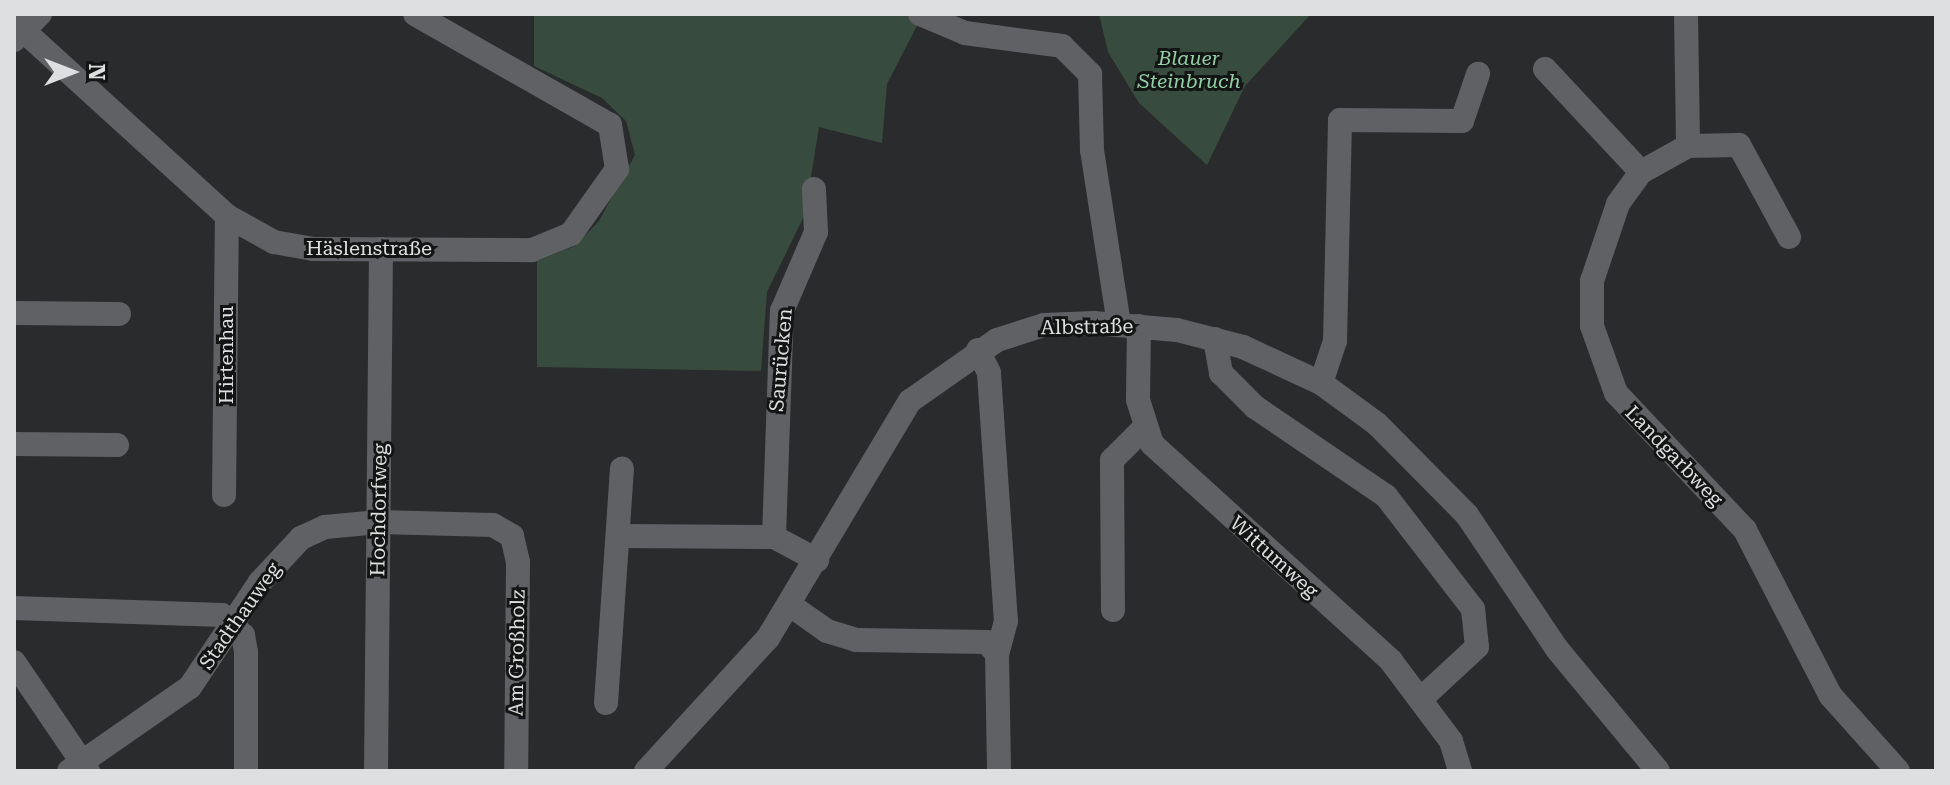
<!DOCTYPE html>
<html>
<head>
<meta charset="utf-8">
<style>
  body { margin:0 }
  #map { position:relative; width:1950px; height:785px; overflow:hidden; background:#292b2d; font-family:"Roboto Serif",serif }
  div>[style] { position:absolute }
  .green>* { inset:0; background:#374c3e }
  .minor>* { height:24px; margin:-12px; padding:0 12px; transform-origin:12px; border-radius:12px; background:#5f6164 }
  span { translate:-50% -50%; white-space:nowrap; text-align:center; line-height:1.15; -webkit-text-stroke:6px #131414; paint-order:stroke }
  .park-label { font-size:20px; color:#91d0a7; font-style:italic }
  .street-label { font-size:20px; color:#dedfe0 }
  .frame { position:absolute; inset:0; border:16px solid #dedfe0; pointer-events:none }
  .north { position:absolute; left:32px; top:32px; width:80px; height:80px; -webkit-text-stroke:6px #131414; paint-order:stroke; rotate:90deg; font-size:22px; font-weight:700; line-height:32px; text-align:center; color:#dedfe0 }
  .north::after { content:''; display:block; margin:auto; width:28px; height:36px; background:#dedfe0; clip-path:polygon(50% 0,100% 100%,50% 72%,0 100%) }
</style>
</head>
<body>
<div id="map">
  <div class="green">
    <div style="clip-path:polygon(534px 14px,923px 14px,887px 84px,882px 143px,819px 127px,805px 214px,767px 292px,761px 371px,537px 367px,537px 261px,575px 246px,599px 221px,635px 155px,626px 121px,602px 98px,534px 66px)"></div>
    <div style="clip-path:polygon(1099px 14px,1311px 14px,1245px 86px,1207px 165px,1139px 103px,1108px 52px)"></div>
  </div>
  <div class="minor">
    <div style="left:920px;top:14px;width:49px;rotate:22.9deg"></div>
    <div style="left:965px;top:33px;width:98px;rotate:7.6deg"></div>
    <div style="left:1062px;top:46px;width:40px;rotate:45deg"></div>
    <div style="left:1090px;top:74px;width:76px;rotate:88.5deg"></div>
    <div style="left:1092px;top:150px;width:176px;rotate:81.2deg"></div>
    <div style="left:1686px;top:14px;width:132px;rotate:89.1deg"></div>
    <div style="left:14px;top:22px;width:288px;rotate:42.3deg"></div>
    <div style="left:227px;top:216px;width:54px;rotate:29deg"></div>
    <div style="left:274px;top:242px;width:40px;rotate:10deg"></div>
    <div style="left:313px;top:249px;width:219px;rotate:0.3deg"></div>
    <div style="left:532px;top:250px;width:42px;rotate:-22.3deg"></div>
    <div style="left:571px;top:234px;width:80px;rotate:-54.7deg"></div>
    <div style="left:617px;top:169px;width:45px;rotate:-99deg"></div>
    <div style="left:610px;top:125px;width:224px;rotate:-150.4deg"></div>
    <div style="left:14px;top:40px;width:37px;rotate:-45deg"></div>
    <div style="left:1545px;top:69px;width:141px;rotate:47deg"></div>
    <div style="left:1789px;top:237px;width:105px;rotate:-118.5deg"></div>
    <div style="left:1739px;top:145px;width:51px;rotate:178.9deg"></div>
    <div style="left:1688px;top:146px;width:54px;rotate:151deg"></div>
    <div style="left:1641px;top:172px;width:39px;rotate:126deg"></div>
    <div style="left:1618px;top:204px;width:81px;rotate:108.7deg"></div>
    <div style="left:1592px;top:281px;width:45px;rotate:90deg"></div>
    <div style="left:1592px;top:326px;width:71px;rotate:70.3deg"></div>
    <div style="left:1616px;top:393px;width:188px;rotate:46.7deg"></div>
    <div style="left:1745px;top:530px;width:186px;rotate:62.7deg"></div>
    <div style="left:1830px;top:695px;width:102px;rotate:48.2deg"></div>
    <div style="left:14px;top:313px;width:105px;rotate:0.5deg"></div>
    <div style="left:1139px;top:326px;width:74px;rotate:90.8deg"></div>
    <div style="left:1138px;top:400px;width:46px;rotate:72.3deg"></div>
    <div style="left:1152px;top:444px;width:323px;rotate:42.2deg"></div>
    <div style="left:1391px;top:661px;width:100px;rotate:53.1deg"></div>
    <div style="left:1451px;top:741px;width:31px;rotate:73deg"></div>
    <div style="left:1215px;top:339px;width:35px;rotate:80deg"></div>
    <div style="left:1221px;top:373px;width:48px;rotate:45deg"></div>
    <div style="left:1255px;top:407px;width:158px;rotate:34.2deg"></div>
    <div style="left:1386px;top:496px;width:143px;rotate:52.4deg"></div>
    <div style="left:1473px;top:609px;width:38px;rotate:84deg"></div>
    <div style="left:1477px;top:647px;width:74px;rotate:137.2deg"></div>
    <div style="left:978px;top:350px;width:25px;rotate:64deg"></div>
    <div style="left:989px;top:373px;width:249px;rotate:86.1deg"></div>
    <div style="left:1006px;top:621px;width:34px;rotate:105deg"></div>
    <div style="left:1321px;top:383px;width:44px;rotate:-71.6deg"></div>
    <div style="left:1335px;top:341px;width:221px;rotate:-88.7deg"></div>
    <div style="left:1340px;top:120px;width:122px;rotate:0.5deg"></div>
    <div style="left:1462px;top:121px;width:50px;rotate:-71.2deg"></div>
    <div style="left:14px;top:444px;width:103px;rotate:0.6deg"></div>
    <div style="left:224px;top:495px;width:279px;rotate:-89.4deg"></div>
    <div style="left:621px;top:536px;width:153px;rotate:0.4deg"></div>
    <div style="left:774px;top:537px;width:49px;rotate:28.1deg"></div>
    <div style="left:774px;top:537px;width:226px;rotate:-88deg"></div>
    <div style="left:782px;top:311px;width:86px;rotate:-66.7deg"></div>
    <div style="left:816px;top:232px;width:43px;rotate:-92.7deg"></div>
    <div style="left:790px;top:605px;width:45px;rotate:35.1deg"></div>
    <div style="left:827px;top:631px;width:30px;rotate:17deg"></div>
    <div style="left:856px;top:640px;width:131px;rotate:0.9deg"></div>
    <div style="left:987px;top:642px;width:16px;rotate:50deg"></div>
    <div style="left:997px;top:654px;width:117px;rotate:89deg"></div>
    <div style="left:14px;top:608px;width:208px;rotate:1.9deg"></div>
    <div style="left:222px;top:615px;width:29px;rotate:44deg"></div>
    <div style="left:243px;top:635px;width:17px;rotate:80deg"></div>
    <div style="left:246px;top:652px;width:119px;rotate:90deg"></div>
    <div style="left:1113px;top:610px;width:150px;rotate:-90.4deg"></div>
    <div style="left:1112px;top:460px;width:45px;rotate:-45deg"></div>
    <div style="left:14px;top:662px;width:132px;rotate:55.8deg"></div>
    <div style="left:606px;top:703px;width:235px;rotate:-86.1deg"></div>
    <div style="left:69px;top:771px;width:147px;rotate:-34.8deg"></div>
    <div style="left:190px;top:687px;width:126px;rotate:-56.3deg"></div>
    <div style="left:260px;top:582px;width:60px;rotate:-47deg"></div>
    <div style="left:301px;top:538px;width:26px;rotate:-25deg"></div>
    <div style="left:325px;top:527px;width:54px;rotate:-5.3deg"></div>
    <div style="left:379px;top:522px;width:114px;rotate:1.5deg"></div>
    <div style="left:493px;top:525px;width:22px;rotate:30deg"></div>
    <div style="left:512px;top:536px;width:27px;rotate:77deg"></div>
    <div style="left:518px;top:562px;width:209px;rotate:90.5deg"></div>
    <div style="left:376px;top:771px;width:522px;rotate:-89.45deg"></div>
    <div style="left:646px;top:771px;width:180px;rotate:-47.5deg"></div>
    <div style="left:768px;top:638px;width:276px;rotate:-59.1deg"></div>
    <div style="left:910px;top:401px;width:106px;rotate:-35deg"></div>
    <div style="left:997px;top:340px;width:49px;rotate:-17.7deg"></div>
    <div style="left:1044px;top:325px;width:50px;rotate:-2.3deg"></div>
    <div style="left:1094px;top:323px;width:83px;rotate:4.8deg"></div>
    <div style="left:1177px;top:330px;width:68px;rotate:14.4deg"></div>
    <div style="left:1243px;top:347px;width:86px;rotate:24.8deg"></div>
    <div style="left:1321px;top:383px;width:69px;rotate:36.2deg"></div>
    <div style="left:1377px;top:424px;width:128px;rotate:45.3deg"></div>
    <div style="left:1467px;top:515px;width:161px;rotate:56.1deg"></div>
    <div style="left:1557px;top:649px;width:158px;rotate:50.4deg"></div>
  </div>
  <div class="park-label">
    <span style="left:1189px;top:70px">Blauer<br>Steinbruch</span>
  </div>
  <div class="street-label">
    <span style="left:369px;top:248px">Häslenstraße</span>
    <span style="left:1087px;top:327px;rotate:-1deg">Albstraße</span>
    <span style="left:226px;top:355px;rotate:-90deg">Hirtenhau</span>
    <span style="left:781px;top:360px;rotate:-85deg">Saurücken</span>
    <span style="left:1674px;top:456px;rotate:46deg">Landgarbweg</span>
    <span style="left:379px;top:510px;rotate:-89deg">Hochdorfweg</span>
    <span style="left:1274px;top:557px;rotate:42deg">Wittumweg</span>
    <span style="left:240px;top:616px;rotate:-55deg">Stadthauweg</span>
    <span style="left:517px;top:653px;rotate:-89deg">Am Großholz</span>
  </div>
  <div class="frame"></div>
  <div class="north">N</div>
</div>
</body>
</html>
